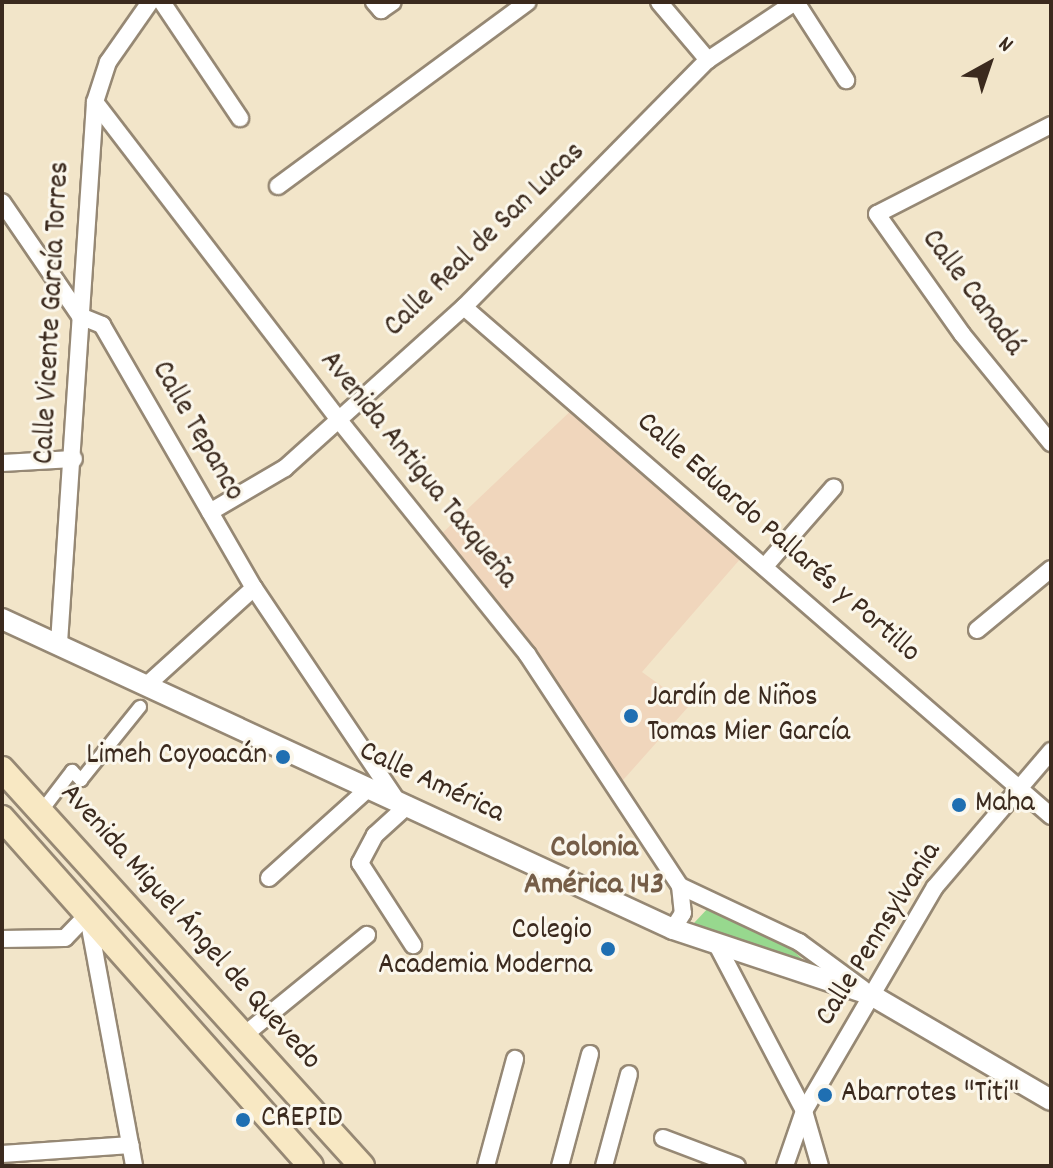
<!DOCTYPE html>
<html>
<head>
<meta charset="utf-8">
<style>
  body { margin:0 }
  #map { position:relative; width:1053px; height:1168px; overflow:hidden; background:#f2e5c9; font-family:Dekko,sans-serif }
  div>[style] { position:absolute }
  .built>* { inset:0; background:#f0d6bc }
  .green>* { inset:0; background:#97d88e }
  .roads { filter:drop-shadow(2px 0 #968874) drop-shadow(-2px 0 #968874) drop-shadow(0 2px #968874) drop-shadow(0 -2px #968874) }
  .pedestrian>* { height:12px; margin:-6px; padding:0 6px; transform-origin:6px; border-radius:6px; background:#fff }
  .minor>* { height:16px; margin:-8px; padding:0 8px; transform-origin:8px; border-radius:8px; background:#fff }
  .tertiary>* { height:20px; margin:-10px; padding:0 10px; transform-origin:10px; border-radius:10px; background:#fff }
  .secondary>* { height:24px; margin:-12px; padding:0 12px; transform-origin:12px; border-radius:12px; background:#f8e8c3 }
  .dots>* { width:22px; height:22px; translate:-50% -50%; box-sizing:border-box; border:4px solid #fbf7ec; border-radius:50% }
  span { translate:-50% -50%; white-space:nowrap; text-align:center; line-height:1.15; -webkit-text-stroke:6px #fbf7ec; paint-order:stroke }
  .street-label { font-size:30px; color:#3b2a1e }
  .poi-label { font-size:30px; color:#3b2a1e }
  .left { translate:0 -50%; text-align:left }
  .right { translate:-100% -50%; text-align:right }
  .neighbourhood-label { font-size:32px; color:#755d47; font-weight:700 }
  .frame { position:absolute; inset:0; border:4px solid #3b2a1e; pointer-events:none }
  .north { position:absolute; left:949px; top:24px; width:80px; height:80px; -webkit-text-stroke:6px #fbf7ec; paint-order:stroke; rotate:40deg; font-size:22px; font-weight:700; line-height:32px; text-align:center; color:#3b2a1e }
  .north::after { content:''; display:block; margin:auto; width:28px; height:36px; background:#3b2a1e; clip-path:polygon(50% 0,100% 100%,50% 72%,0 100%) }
</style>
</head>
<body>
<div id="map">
  <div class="built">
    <div style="clip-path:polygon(578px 404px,748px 550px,642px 672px,689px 706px,616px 788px,435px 540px)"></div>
  </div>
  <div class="green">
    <div style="clip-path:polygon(711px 905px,794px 951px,804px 961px,703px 937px,694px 923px)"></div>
  </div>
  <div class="roads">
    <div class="pedestrian">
      <div style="left:40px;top:813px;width:53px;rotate:-52.7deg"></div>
      <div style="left:72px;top:771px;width:13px;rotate:45deg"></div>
      <div style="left:81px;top:780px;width:94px;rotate:-51.1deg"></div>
    </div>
    <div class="minor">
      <div style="left:162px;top:2px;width:140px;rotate:56.1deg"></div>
      <div style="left:374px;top:2px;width:11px;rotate:49deg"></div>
      <div style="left:381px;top:10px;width:14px;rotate:-34deg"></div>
      <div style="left:659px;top:2px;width:76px;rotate:49.8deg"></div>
      <div style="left:796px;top:2px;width:93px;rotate:57.3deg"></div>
      <div style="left:95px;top:102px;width:399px;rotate:52.5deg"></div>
      <div style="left:338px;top:419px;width:302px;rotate:51.2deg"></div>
      <div style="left:527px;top:654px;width:278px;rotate:56.6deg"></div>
      <div style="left:680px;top:886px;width:27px;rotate:84deg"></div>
      <div style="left:683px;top:913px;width:19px;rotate:122deg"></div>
      <div style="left:1051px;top:125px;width:195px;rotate:152.9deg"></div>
      <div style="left:877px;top:214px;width:147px;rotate:54.7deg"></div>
      <div style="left:962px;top:334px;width:141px;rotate:50.8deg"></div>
      <div style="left:278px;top:186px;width:310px;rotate:-36.4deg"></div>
      <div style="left:2px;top:202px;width:138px;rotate:55.6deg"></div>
      <div style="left:464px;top:307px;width:777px;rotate:40.93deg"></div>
      <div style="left:80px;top:316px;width:24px;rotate:22deg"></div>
      <div style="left:102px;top:325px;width:304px;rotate:60deg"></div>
      <div style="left:254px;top:588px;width:257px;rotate:56.1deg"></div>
      <div style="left:2px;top:463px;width:72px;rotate:-3.2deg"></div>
      <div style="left:210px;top:512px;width:87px;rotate:-30.4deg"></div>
      <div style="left:285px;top:468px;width:241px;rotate:-42deg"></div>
      <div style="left:464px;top:307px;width:347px;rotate:-45.4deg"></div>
      <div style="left:708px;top:60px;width:105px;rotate:-33.7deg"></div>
      <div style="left:766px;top:565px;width:103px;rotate:-48.9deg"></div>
      <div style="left:977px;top:630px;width:96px;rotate:-39.5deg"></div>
      <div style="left:59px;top:643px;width:542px;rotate:-86.19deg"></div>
      <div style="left:95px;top:102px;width:42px;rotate:-72deg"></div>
      <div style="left:108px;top:62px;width:73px;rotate:-55deg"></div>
      <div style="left:148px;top:684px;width:143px;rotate:-42.2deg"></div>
      <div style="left:408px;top:805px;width:45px;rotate:137.7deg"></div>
      <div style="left:375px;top:835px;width:32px;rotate:118deg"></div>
      <div style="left:360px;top:863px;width:98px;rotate:57.1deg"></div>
      <div style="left:269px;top:878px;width:135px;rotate:-42deg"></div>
      <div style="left:680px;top:886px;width:132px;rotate:25.2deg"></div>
      <div style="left:799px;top:942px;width:79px;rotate:36.3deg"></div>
      <div style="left:88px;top:917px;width:253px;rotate:79.5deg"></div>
      <div style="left:2px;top:939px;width:63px;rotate:-0.9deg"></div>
      <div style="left:65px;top:938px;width:32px;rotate:-46deg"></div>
      <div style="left:717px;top:945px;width:187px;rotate:62.3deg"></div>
      <div style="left:804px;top:1111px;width:57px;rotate:73.8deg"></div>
      <div style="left:243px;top:1036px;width:160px;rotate:-39.2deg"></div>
      <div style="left:663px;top:1138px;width:79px;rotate:20.7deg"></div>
      <div style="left:2px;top:1154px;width:129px;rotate:-4deg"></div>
      <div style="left:486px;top:1166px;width:111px;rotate:-74.8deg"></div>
      <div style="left:560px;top:1166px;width:116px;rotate:-75deg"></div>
      <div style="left:604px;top:1166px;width:95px;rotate:-74.8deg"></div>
      <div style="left:785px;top:1166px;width:58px;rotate:-70.9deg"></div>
      <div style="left:804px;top:1111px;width:259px;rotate:-59.7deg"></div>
      <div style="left:935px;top:887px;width:179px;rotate:-49.5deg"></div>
    </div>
    <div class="tertiary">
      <div style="left:2px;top:619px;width:739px;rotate:24.8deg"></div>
      <div style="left:673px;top:929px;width:209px;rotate:18.4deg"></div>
      <div style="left:871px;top:995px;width:208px;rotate:30.3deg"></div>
    </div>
    <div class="secondary">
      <div style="left:2px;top:769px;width:536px;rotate:47.8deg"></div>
      <div style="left:2px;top:818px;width:465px;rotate:48.4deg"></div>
    </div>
  </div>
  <div class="dots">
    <div style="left:631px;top:716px;background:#1f6fb2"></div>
    <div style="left:283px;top:757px;background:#1f6fb2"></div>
    <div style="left:959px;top:805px;background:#1f6fb2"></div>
    <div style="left:608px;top:949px;background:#1f6fb2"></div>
    <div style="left:825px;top:1095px;background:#1f6fb2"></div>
    <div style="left:243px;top:1120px;background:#1f6fb2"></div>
  </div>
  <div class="street-label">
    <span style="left:486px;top:241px;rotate:-44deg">Calle Real de San Lucas</span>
    <span style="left:971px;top:294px;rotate:53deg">Calle Canadá</span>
    <span style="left:54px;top:313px;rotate:-87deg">Calle Vicente García Torres</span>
    <span style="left:196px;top:432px;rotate:60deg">Calle Tepanco</span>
    <span style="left:417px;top:471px;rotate:51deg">Avenida Antigua Taxqueña</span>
    <span style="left:777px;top:539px;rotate:41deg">Calle Eduardo Pallarés y Portillo</span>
    <span style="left:431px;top:784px;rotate:25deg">Calle América</span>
    <span style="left:189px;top:928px;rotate:48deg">Avenida Miguel Ángel de Quevedo</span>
    <span style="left:880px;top:935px;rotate:-58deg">Calle Pennsylvania</span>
  </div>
  <div class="poi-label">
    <span class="left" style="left:647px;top:716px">Jardín de Niños<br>Tomas Mier García</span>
    <span class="right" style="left:267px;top:757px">Limeh Coyoacán</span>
    <span class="left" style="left:975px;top:805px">Maha</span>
    <span class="right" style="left:592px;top:949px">Colegio<br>Academia Moderna</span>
    <span class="left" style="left:841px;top:1095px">Abarrotes "Titi"</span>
    <span class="left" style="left:261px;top:1120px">CREPID</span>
  </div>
  <div class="neighbourhood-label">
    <span style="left:594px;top:868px">Colonia<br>América 143</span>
  </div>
  <div class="frame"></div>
  <div class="north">N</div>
</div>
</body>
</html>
